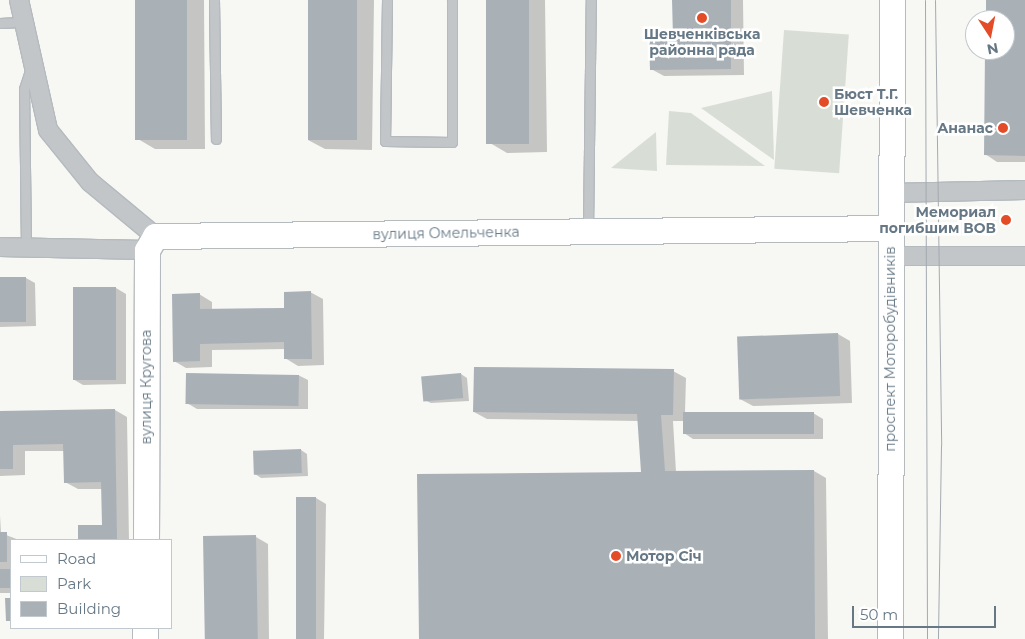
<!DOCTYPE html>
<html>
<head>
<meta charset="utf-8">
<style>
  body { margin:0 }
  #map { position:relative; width:1025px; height:639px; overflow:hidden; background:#f7f7f4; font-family:Montserrat,sans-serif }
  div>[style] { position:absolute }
  .green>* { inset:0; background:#d8ded5; transform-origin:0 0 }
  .shadow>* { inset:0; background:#0003 }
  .building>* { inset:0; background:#a9b1b7; transform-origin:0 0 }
  .roads { filter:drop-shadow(1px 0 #b4babe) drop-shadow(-1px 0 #b4babe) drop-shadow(0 1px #b4babe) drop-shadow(0 -1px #b4babe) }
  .lane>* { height:9px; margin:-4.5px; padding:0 4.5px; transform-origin:4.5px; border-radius:4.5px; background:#c2c6c9 }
  .street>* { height:18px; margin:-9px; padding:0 9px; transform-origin:9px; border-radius:9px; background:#c2c6c9 }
  .secondary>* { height:25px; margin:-12.5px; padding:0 12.5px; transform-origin:12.5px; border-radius:12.5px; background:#fff }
  .tram>* { height:1px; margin:-0.5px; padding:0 0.5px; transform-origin:0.5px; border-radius:0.5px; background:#a3aaaf }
  .dots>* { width:14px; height:14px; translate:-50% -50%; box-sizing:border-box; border:2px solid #fff; border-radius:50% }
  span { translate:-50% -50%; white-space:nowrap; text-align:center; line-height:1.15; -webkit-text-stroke:5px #fff; paint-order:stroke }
  .poi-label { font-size:14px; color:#667885; font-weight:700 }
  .left { translate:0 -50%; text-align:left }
  .right { translate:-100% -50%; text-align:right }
  .street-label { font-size:14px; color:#667885 }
  .legend { position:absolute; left:10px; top:539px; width:162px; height:90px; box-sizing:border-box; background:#fff; border:1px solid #c2c9ce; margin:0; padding:6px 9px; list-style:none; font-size:15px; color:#667885 }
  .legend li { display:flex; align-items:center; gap:10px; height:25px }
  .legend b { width:25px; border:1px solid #c2c9ce }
  .north { position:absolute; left:965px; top:10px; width:50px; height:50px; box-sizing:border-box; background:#fff; border:1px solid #c2c9ce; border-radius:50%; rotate:169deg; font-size:14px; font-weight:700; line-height:20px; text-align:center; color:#667885 }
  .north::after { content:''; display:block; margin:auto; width:18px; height:22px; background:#e44c27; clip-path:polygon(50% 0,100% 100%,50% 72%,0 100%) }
  .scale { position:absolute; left:852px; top:606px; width:144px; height:22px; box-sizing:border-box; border:2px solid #667885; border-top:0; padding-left:6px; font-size:15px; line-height:18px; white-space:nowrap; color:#667885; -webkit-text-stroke:4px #fff; paint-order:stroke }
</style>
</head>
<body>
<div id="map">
  <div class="green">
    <div style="left:784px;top:30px;width:65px;height:139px;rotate:4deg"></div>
    <div style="clip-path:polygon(772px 91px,774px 160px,701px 108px)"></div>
    <div style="clip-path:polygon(669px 111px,691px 113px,765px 166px,666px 165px)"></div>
    <div style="clip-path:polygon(656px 132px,657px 171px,611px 168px)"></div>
  </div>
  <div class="shadow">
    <div style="clip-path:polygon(137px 0,204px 0,205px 149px,155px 149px,138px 139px)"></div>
    <div style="clip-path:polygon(309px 0,374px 0,372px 150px,325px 149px,308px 140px)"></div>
    <div style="clip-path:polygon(488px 0,545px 0,547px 152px,507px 153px,490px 143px)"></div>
    <div style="clip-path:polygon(674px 0,743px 0,744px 75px,664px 76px,651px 69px,674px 38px)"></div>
    <div style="clip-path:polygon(987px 0,1025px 0,1025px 162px,997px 162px,985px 154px,987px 50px,1005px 50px,1005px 20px,987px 20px)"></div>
    <div style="clip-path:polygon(0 278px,26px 278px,35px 283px,36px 326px,0 327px)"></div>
    <div style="clip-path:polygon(74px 288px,116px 288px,126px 294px,126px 384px,83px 385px,73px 379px)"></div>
    <div style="clip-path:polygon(310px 292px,323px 299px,324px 365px,298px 366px,285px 358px,285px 349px,212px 350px,212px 367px,186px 368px,174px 361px,199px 294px,212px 302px,212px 310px,285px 309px)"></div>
    <div style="clip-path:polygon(838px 334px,850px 341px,852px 403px,753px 406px,740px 399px)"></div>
    <div style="clip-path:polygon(673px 371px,686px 378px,685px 413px,813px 413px,823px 419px,823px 439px,693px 439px,684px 433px,684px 421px,673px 421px,676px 472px,814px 471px,826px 478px,828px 639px,420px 639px,643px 473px,639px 421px,487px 419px,474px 412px)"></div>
    <div style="clip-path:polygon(461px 374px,467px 378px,469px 401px,431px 403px,424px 400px)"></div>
    <div style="clip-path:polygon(298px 375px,308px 380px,308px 409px,197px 409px,187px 403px)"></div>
    <div style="clip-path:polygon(115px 410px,127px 417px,129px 540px,79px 540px,79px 527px,103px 526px,103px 489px,78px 489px,65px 482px,65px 451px,25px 451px,25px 475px,0 476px,0 412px)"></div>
    <div style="clip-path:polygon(301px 450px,307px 454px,308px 476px,261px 478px,255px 474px)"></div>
    <div style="clip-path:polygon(298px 498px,316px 498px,326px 504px,324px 639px,296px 639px)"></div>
    <div style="clip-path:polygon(0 515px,1px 533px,19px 540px,11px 540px,11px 593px,0 593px)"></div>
    <div style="clip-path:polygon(256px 537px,268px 544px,269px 639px,205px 639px)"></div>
  </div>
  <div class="building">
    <div style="left:135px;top:0;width:52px;height:140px"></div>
    <div style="left:308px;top:0;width:49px;height:140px"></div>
    <div style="left:486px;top:0;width:43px;height:144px"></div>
    <div style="clip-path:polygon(672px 0,731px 0,731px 69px,650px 70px,649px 37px,673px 37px)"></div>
    <div style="clip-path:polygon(986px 0,1025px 0,1025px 156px,984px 155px,985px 50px,1005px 50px,1005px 20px,986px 20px)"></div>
    <div style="left:0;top:277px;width:26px;height:45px"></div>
    <div style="left:73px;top:287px;width:43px;height:93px"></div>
    <div style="clip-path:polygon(311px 291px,312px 359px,284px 359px,284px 342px,200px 344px,200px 361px,173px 362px,172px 294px,200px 293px,200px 309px,284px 308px,284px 292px)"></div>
    <div style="left:838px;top:333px;width:63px;height:101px;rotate:88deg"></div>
    <div style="clip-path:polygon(474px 367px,674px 369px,673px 415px,661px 415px,665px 471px,814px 470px,815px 639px,419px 639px,417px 474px,641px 472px,637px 414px,473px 412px)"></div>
    <div style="left:186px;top:373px;width:113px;height:31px;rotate:1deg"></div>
    <div style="left:461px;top:373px;width:25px;height:40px;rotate:85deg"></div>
    <div style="clip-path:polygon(115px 409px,117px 540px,78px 540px,78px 525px,102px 525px,101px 482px,64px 483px,63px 444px,13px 445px,13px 469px,0 469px,0 411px)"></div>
    <div style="left:683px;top:412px;width:131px;height:22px"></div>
    <div style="left:301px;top:449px;width:24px;height:48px;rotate:88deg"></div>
    <div style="left:296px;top:497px;width:20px;height:142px"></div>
    <div style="left:0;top:532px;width:7px;height:30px"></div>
    <div style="left:256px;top:535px;width:104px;height:53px;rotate:89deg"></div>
    <div style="left:0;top:569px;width:11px;height:19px"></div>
    <div style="clip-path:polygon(5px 598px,11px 598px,11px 621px,6px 621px)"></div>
  </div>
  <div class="roads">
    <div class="lane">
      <div style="left:214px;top:0;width:139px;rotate:89.2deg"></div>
      <div style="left:387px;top:0;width:141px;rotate:90.8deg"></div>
      <div style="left:385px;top:141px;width:67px;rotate:0.9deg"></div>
      <div style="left:452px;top:142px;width:142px;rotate:-90deg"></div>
      <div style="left:0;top:23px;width:21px;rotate:-3deg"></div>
      <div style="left:588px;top:230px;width:230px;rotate:-89.3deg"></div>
      <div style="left:26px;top:248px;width:159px;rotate:-90.7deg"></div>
      <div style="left:24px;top:89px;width:22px;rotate:-72deg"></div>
    </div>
    <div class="street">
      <div style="left:19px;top:0;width:133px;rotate:77.4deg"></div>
      <div style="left:48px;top:130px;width:67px;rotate:51.1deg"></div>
      <div style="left:90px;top:182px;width:85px;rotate:39.7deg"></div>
      <div style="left:889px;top:193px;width:136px;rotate:-1.3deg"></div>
      <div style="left:0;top:247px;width:147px;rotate:1.2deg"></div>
      <div style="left:890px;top:256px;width:135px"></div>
    </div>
    <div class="secondary">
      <div style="left:146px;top:540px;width:290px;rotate:-89.8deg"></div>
      <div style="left:147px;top:250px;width:16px;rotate:-60deg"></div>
      <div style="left:155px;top:236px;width:734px;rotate:-0.62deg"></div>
      <div style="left:145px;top:639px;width:11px;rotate:-90deg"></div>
      <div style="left:890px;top:639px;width:639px;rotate:-89.82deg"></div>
    </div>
  </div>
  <div class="tram">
    <div style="left:925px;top:0;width:639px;rotate:89.82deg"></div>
    <div style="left:935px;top:0;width:445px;rotate:89.2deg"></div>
    <div style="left:941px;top:445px;width:194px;rotate:90.9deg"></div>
  </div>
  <div class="dots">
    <div style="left:702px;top:18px;background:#e44c27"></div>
    <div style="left:824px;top:102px;background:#e44c27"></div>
    <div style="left:1003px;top:128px;background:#e44c27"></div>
    <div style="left:1006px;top:220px;background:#e44c27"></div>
    <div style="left:616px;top:556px;background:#e44c27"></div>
  </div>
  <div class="poi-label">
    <span style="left:702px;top:42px">Шевченківська<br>районна рада</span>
    <span class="left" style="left:834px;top:102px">Бюст Т.Г.<br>Шевченка</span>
    <span class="right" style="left:993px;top:128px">Ананас</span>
    <span class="right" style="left:996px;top:220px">Мемориал<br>погибшим ВОВ</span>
    <span class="left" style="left:626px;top:556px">Мотор Січ</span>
  </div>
  <div class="street-label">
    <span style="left:446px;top:233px;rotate:-1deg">вулиця Омельченка</span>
    <span style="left:890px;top:349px;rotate:-90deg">проспект Моторобудівників</span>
    <span style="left:146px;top:387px;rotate:-90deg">вулиця Кругова</span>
  </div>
  <ul class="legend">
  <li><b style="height:6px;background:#fff"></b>Road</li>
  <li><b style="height:14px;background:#d8ded5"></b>Park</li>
  <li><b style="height:14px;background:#a9b1b7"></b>Building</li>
  </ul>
  <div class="north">N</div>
  <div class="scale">50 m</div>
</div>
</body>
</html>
